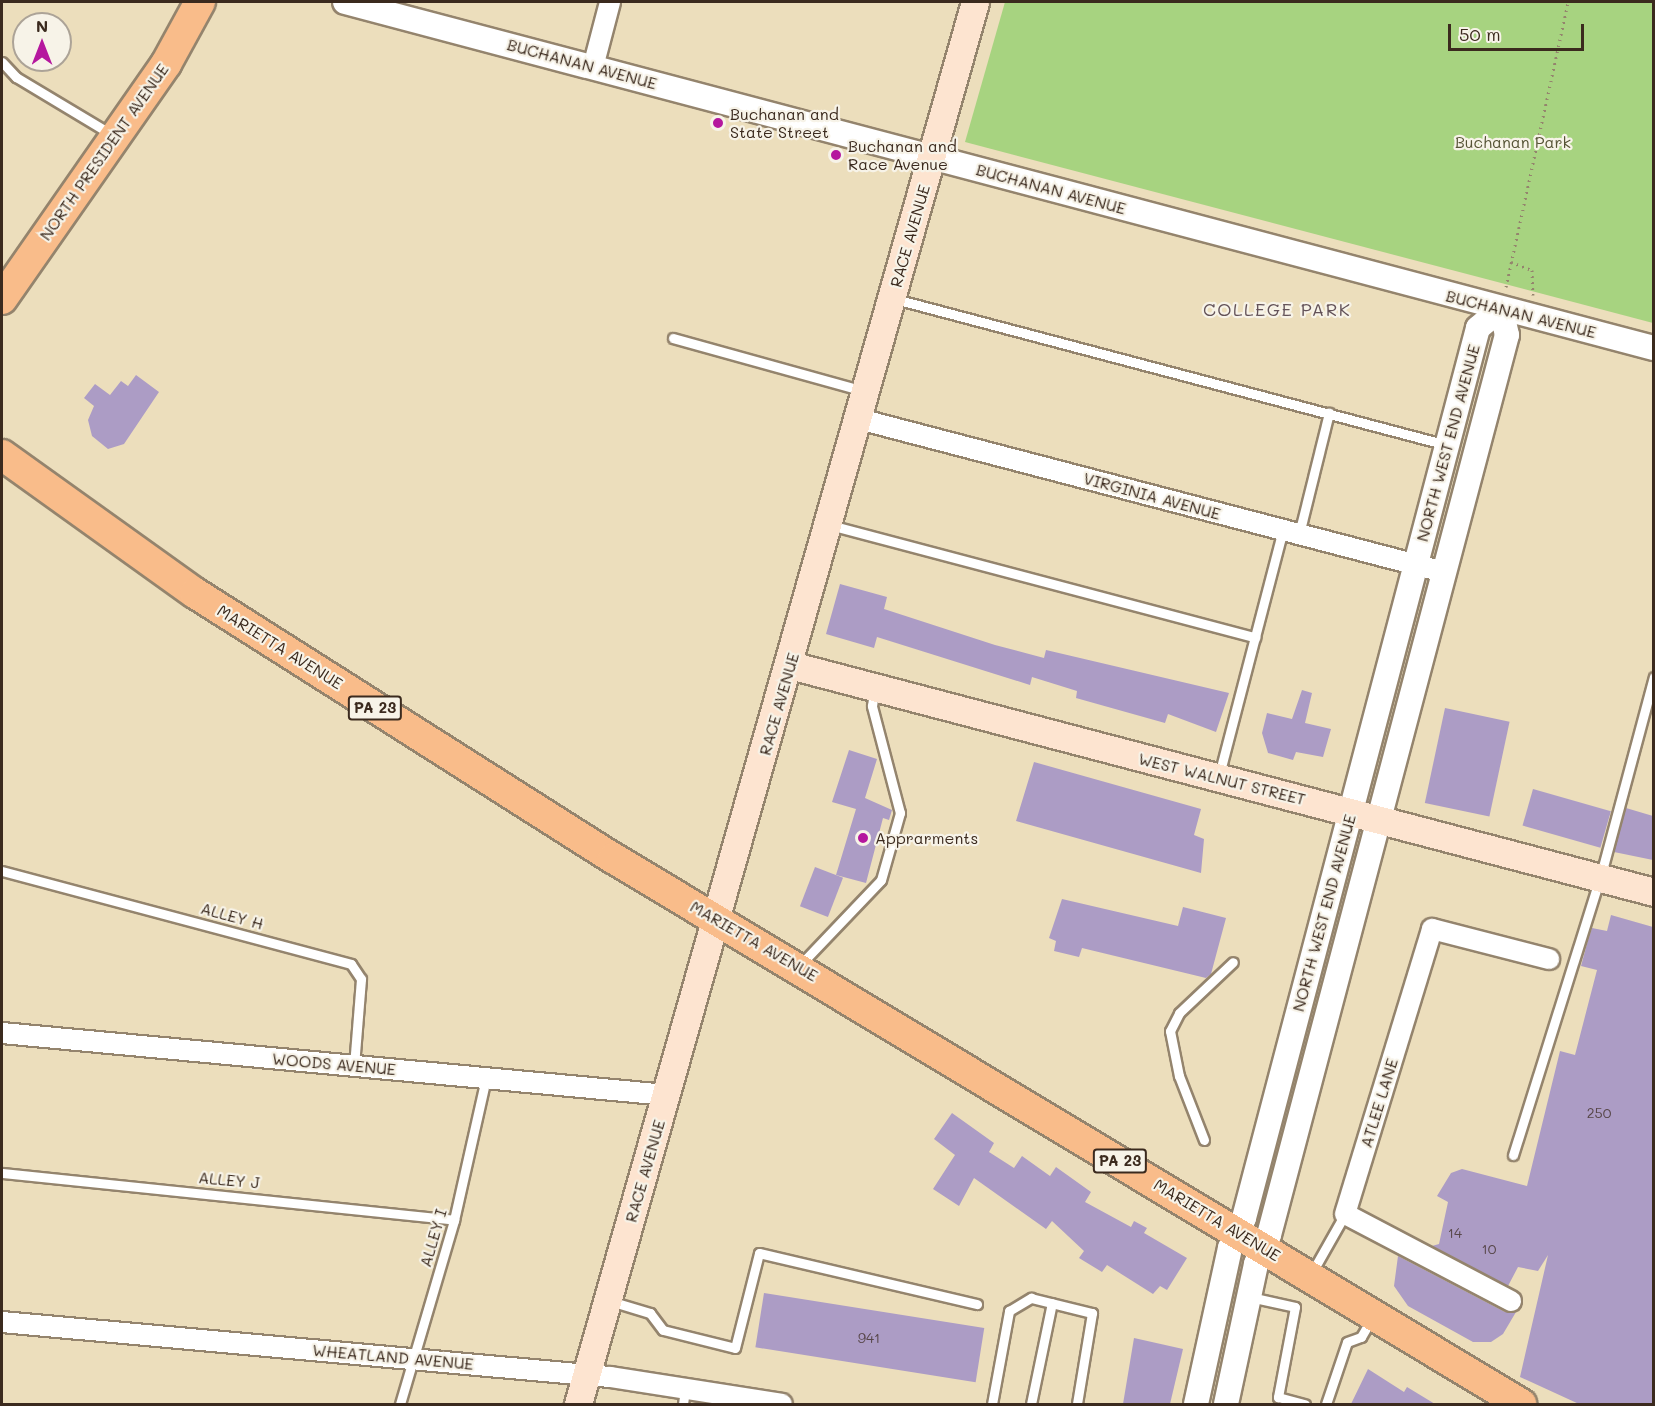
<!DOCTYPE html>
<html>
<head>
<meta charset="utf-8">
<style>
  body { margin:0 }
  #map { position:relative; width:1655px; height:1406px; overflow:hidden; background:#ecdebc; font-family:Mali,sans-serif }
  div>[style] { position:absolute }
  .green>* { inset:0; background:#a7d380 }
  .building>* { inset:0; background:#ac9cc5; transform-origin:0 0 }
  .path>* { height:3px; margin-top:-1.5px; transform-origin:0; background:repeating-linear-gradient(90deg,#94846d 0 1.5px,transparent 0 6px) }
  .roads { filter:drop-shadow(2px 0 #94846d) drop-shadow(-2px 0 #94846d) drop-shadow(0 2px #94846d) drop-shadow(0 -2px #94846d) }
  .service>* { height:9px; margin:-4.5px; padding:0 4.5px; transform-origin:4.5px; border-radius:4.5px; background:#fff }
  .minor>* { height:20px; margin:-10px; padding:0 10px; transform-origin:10px; border-radius:10px; background:#fff }
  .tertiary>* { height:24px; margin:-12px; padding:0 12px; transform-origin:12px; border-radius:12px; background:#fff }
  .secondary>* { height:27px; margin:-13.5px; padding:0 13.5px; transform-origin:13.5px; border-radius:13.5px; background:#fde4d0 }
  .primary>* { height:30px; margin:-15px; padding:0 15px; transform-origin:15px; border-radius:15px; background:#f9bc8a }
  .dots>* { width:16px; height:16px; translate:-50% -50%; box-sizing:border-box; border:3px solid #f7f3e8; border-radius:50% }
  span { translate:-50% -50%; white-space:nowrap; text-align:center; line-height:1.15; -webkit-text-stroke:4.5px #f7f3e8; paint-order:stroke }
  .number-label { font-size:14px; color:#574648 }
  .number-label span { -webkit-text-stroke-width:0 }
  .shield-label span { padding:2px 4px; background:#f7f3e8; border:2px solid; border-radius:4px; -webkit-text-stroke-width:0 }
  .shield-label { font-size:15px; color:#3b2a1e; font-weight:700 }
  .street-label { font-size:16px; color:#3b2a1e }
  .poi-label { font-size:16px; color:#3b2a1e }
  .left { translate:0 -50%; text-align:left }
  .park-label { font-size:16px; color:#565436 }
  .neighbourhood-label { font-size:18px; color:#635258; letter-spacing:1.5px }
  .frame { position:absolute; inset:0; border:3px solid #3b2a1e; pointer-events:none }
  .north { position:absolute; left:12px; top:12px; width:60px; height:60px; box-sizing:border-box; background:#f7f3e8; border:2px solid #aca397; border-radius:50%; rotate:0deg; font-size:16px; font-weight:700; line-height:24px; text-align:center; color:#3b2a1e }
  .north::after { content:''; display:block; margin:auto; width:21px; height:27px; background:#b5179e; clip-path:polygon(50% 0,100% 100%,50% 72%,0 100%) }
  .scale { position:absolute; left:1448px; top:24px; width:136px; height:27px; box-sizing:border-box; border:3px solid #3b2a1e; border-top:0; padding-left:8px; font-size:18px; line-height:21px; white-space:nowrap; color:#3b2a1e; -webkit-text-stroke:4px #f7f3e8; paint-order:stroke }
</style>
</head>
<body>
<div id="map">
  <div class="green">
    <div style="clip-path:polygon(1005px 2px,1653px 2px,1653px 323px,965px 142px)"></div>
  </div>
  <div class="building">
    <div style="clip-path:polygon(136px 375px,159px 392px,124px 444px,108px 449px,92px 436px,88px 420px,94px 406px,84px 398px,95px 384px,110px 395px,121px 381px,128px 386px)"></div>
    <div style="clip-path:polygon(840px 584px,887px 597px,884px 609px,995px 645px,1044px 658px,1046px 650px,1229px 693px,1216px 732px,1168px 714px,1165px 723px,1108px 707px,1076px 698px,1077px 691px,1032px 677px,1030px 685px,877px 637px,874px 648px,826px 634px)"></div>
    <div style="clip-path:polygon(1302px 690px,1312px 693px,1305px 723px,1331px 729px,1323px 757px,1296px 752px,1293px 760px,1268px 753px,1262px 733px,1267px 713px,1292px 719px)"></div>
    <div style="left:1445px;top:708px;width:66px;height:97px;rotate:12deg"></div>
    <div style="clip-path:polygon(849px 750px,877px 759px,865px 798px,892px 810px,889px 820px,883px 818px,866px 883px,836px 875px,856px 809px,832px 802px)"></div>
    <div style="clip-path:polygon(1034px 762px,1201px 809px,1194px 835px,1204px 839px,1201px 873px,1016px 821px)"></div>
    <div style="left:1533px;top:789px;width:81px;height:38px;rotate:16deg"></div>
    <div style="clip-path:polygon(1626px 808px,1653px 816px,1653px 860px,1614px 852px)"></div>
    <div style="left:815px;top:867px;width:30px;height:42px;rotate:21deg"></div>
    <div style="clip-path:polygon(1062px 899px,1178px 926px,1183px 907px,1226px 918px,1211px 974px,1206px 978px,1082px 948px,1079px 957px,1054px 951px,1056px 941px,1049px 938px)"></div>
    <div style="clip-path:polygon(1611px 915px,1653px 927px,1653px 1404px,1579px 1404px,1520px 1377px,1548px 1255px,1538px 1271px,1518px 1267px,1508px 1286px,1432px 1246px,1439px 1244px,1448px 1202px,1437px 1196px,1451px 1173px,1462px 1169px,1527px 1186px,1560px 1051px,1575px 1055px,1597px 970px,1581px 966px,1588px 940px,1592px 928px,1607px 931px)"></div>
    <div style="clip-path:polygon(952px 1113px,994px 1143px,989px 1152px,1014px 1168px,1022px 1156px,1050px 1176px,1056px 1167px,1091px 1192px,1085px 1202px,1131px 1227px,1134px 1221px,1147px 1228px,1144px 1233px,1187px 1258px,1167px 1290px,1160px 1286px,1153px 1294px,1107px 1265px,1102px 1272px,1079px 1258px,1084px 1251px,1052px 1221px,1046px 1229px,974px 1178px,959px 1206px,933px 1189px,955px 1155px,934px 1139px)"></div>
    <div style="clip-path:polygon(1398px 1256px,1505px 1312px,1516px 1312px,1503px 1334px,1491px 1342px,1473px 1342px,1408px 1306px,1394px 1286px)"></div>
    <div style="left:764px;top:1293px;width:223px;height:55px;rotate:9deg"></div>
    <div style="clip-path:polygon(1134px 1338px,1183px 1349px,1170px 1404px,1123px 1404px)"></div>
    <div style="clip-path:polygon(1368px 1369px,1404px 1392px,1407px 1387px,1435px 1404px,1351px 1404px)"></div>
  </div>
  <div class="path">
    <div style="left:1511px;top:262px;width:22px;rotate:21deg"></div>
    <div style="left:1532px;top:270px;width:25px;rotate:88deg"></div>
    <div style="left:1506px;top:287px;width:292px;rotate:-77.7deg"></div>
  </div>
  <div class="roads">
    <div class="service">
      <div style="left:2px;top:62px;width:21px;rotate:47deg"></div>
      <div style="left:16px;top:77px;width:111px;rotate:31deg"></div>
      <div style="left:895px;top:299px;width:571px;rotate:14.82deg"></div>
      <div style="left:673px;top:338px;width:195px;rotate:15.5deg"></div>
      <div style="left:830px;top:525px;width:440px;rotate:14.8deg"></div>
      <div style="left:1299px;top:534px;width:125px;rotate:-76.1deg"></div>
      <div style="left:1219px;top:775px;width:253px;rotate:-75.4deg"></div>
      <div style="left:2px;top:871px;width:361px;rotate:14.9deg"></div>
      <div style="left:351px;top:964px;width:18px;rotate:56deg"></div>
      <div style="left:361px;top:979px;width:87px;rotate:94.6deg"></div>
      <div style="left:800px;top:965px;width:117px;rotate:-46.4deg"></div>
      <div style="left:881px;top:880px;width:70px;rotate:-74.2deg"></div>
      <div style="left:900px;top:813px;width:111px;rotate:-104.7deg"></div>
      <div style="left:872px;top:706px;width:15px;rotate:-82deg"></div>
      <div style="left:1204px;top:1140px;width:69px;rotate:-111.3deg"></div>
      <div style="left:1179px;top:1076px;width:46px;rotate:-101.3deg"></div>
      <div style="left:1170px;top:1031px;width:20px;rotate:-63deg"></div>
      <div style="left:1179px;top:1013px;width:74px;rotate:-43.4deg"></div>
      <div style="left:1513px;top:1155px;width:290px;rotate:-72.6deg"></div>
      <div style="left:1600px;top:878px;width:208px;rotate:-75deg"></div>
      <div style="left:2px;top:1173px;width:454px;rotate:5.9deg"></div>
      <div style="left:1311px;top:1274px;width:69px;rotate:-60.5deg"></div>
      <div style="left:1250px;top:1297px;width:46px;rotate:12.5deg"></div>
      <div style="left:1295px;top:1307px;width:92px;rotate:100.7deg"></div>
      <div style="left:1278px;top:1397px;width:28px;rotate:15deg"></div>
      <div style="left:610px;top:1301px;width:42px;rotate:16.7deg"></div>
      <div style="left:650px;top:1313px;width:21px;rotate:53deg"></div>
      <div style="left:663px;top:1330px;width:74px;rotate:14deg"></div>
      <div style="left:735px;top:1348px;width:98px;rotate:-75.8deg"></div>
      <div style="left:759px;top:1253px;width:224px;rotate:13.2deg"></div>
      <div style="left:400px;top:1404px;width:192px;rotate:-73.6deg"></div>
      <div style="left:454px;top:1220px;width:146px;rotate:-77.3deg"></div>
      <div style="left:683px;top:1404px;width:15px;rotate:-82deg"></div>
      <div style="left:992px;top:1404px;width:95px;rotate:-79.6deg"></div>
      <div style="left:1009px;top:1311px;width:26px;rotate:-31deg"></div>
      <div style="left:1031px;top:1298px;width:63px;rotate:13.8deg"></div>
      <div style="left:1092px;top:1313px;width:92px;rotate:99.4deg"></div>
      <div style="left:1031px;top:1404px;width:103px;rotate:-78.3deg"></div>
      <div style="left:1326px;top:1404px;width:65px;rotate:-71.3deg"></div>
      <div style="left:1347px;top:1342px;width:15px;rotate:-20deg"></div>
      <div style="left:1361px;top:1337px;width:22px;rotate:-60deg"></div>
    </div>
    <div class="minor">
      <div style="left:593px;top:67px;width:67px;rotate:-75.3deg"></div>
      <div style="left:859px;top:419px;width:605px;rotate:14.66deg"></div>
      <div style="left:2px;top:1033px;width:667px;rotate:5.33deg"></div>
      <div style="left:1511px;top:1301px;width:187px;rotate:-152.3deg"></div>
      <div style="left:1345px;top:1214px;width:298px;rotate:-73deg"></div>
      <div style="left:1432px;top:929px;width:121px;rotate:14.4deg"></div>
      <div style="left:2px;top:1322px;width:610px;rotate:5.17deg"></div>
      <div style="left:610px;top:1377px;width:174px;rotate:8.9deg"></div>
    </div>
    <div class="tertiary">
      <div style="left:345px;top:2px;width:1354px;rotate:14.81deg"></div>
      <div style="left:1196px;top:1404px;width:160px;rotate:-77.7deg"></div>
      <div style="left:1230px;top:1248px;width:33px;rotate:-65deg"></div>
      <div style="left:1244px;top:1218px;width:920px;rotate:-75.27deg"></div>
      <div style="left:1478px;top:328px;width:30px;rotate:-40deg"></div>
      <div style="left:1226px;top:1404px;width:143px;rotate:-77.9deg"></div>
      <div style="left:1256px;top:1264px;width:32px;rotate:-66deg"></div>
      <div style="left:1269px;top:1235px;width:931px;rotate:-75.19deg"></div>
      <div style="left:1507px;top:335px;width:27px;rotate:-103deg"></div>
    </div>
    <div class="secondary">
      <div style="left:790px;top:665px;width:893px;rotate:14.72deg"></div>
      <div style="left:578px;top:1404px;width:1457px;rotate:-74.19deg"></div>
    </div>
    <div class="primary">
      <div style="left:2px;top:299px;width:287px;rotate:-55.1deg"></div>
      <div style="left:166px;top:64px;width:71px;rotate:-61.3deg"></div>
      <div style="left:2px;top:455px;width:237px;rotate:35.6deg"></div>
      <div style="left:195px;top:593px;width:495px;rotate:32.4deg"></div>
      <div style="left:613px;top:858px;width:1060px;rotate:31.02deg"></div>
    </div>
  </div>
  <div class="dots">
    <div style="left:718px;top:123px;background:#b5179e"></div>
    <div style="left:836px;top:155px;background:#b5179e"></div>
    <div style="left:863px;top:838px;background:#b5179e"></div>
  </div>
  <div class="number-label">
    <span style="left:1599px;top:1113px">250</span>
    <span style="left:1455px;top:1233px">14</span>
    <span style="left:1489px;top:1249px">10</span>
    <span style="left:869px;top:1338px">941</span>
  </div>
  <div class="shield-label">
    <span style="left:375px;top:708px">PA 23</span>
    <span style="left:1120px;top:1161px">PA 23</span>
  </div>
  <div class="street-label">
    <span style="left:582px;top:64px;rotate:15deg">BUCHANAN AVENUE</span>
    <span style="left:104px;top:152px;rotate:-55deg">NORTH PRESIDENT AVENUE</span>
    <span style="left:1051px;top:189px;rotate:15deg">BUCHANAN AVENUE</span>
    <span style="left:910px;top:236px;rotate:-74deg">RACE AVENUE</span>
    <span style="left:1521px;top:314px;rotate:14deg">BUCHANAN AVENUE</span>
    <span style="left:1448px;top:443px;rotate:-75deg">NORTH WEST END AVENUE</span>
    <span style="left:1152px;top:496px;rotate:15deg">VIRGINIA AVENUE</span>
    <span style="left:280px;top:647px;rotate:32deg">MARIETTA AVENUE</span>
    <span style="left:779px;top:704px;rotate:-74deg">RACE AVENUE</span>
    <span style="left:1222px;top:779px;rotate:14deg">WEST WALNUT STREET</span>
    <span style="left:1324px;top:913px;rotate:-75deg">NORTH WEST END AVENUE</span>
    <span style="left:232px;top:916px;rotate:15deg">ALLEY H</span>
    <span style="left:754px;top:941px;rotate:30deg">MARIETTA AVENUE</span>
    <span style="left:334px;top:1064px;rotate:5deg">WOODS AVENUE</span>
    <span style="left:1379px;top:1103px;rotate:-73deg">ATLEE LANE</span>
    <span style="left:645px;top:1171px;rotate:-74deg">RACE AVENUE</span>
    <span style="left:229px;top:1180px;rotate:5deg">ALLEY J</span>
    <span style="left:1217px;top:1220px;rotate:31deg">MARIETTA AVENUE</span>
    <span style="left:433px;top:1238px;rotate:-74deg">ALLEY I</span>
    <span style="left:393px;top:1357px;rotate:5deg">WHEATLAND AVENUE</span>
  </div>
  <div class="poi-label">
    <span class="left" style="left:730px;top:123px">Buchanan and<br>State Street</span>
    <span class="left" style="left:848px;top:155px">Buchanan and<br>Race Avenue</span>
    <span class="left" style="left:875px;top:838px">Apprarments</span>
  </div>
  <div class="park-label">
    <span style="left:1513px;top:142px">Buchanan Park</span>
  </div>
  <div class="neighbourhood-label">
    <span style="left:1277px;top:309px">COLLEGE PARK</span>
  </div>
  <div class="frame"></div>
  <div class="north">N</div>
  <div class="scale">50 m</div>
</div>
</body>
</html>
